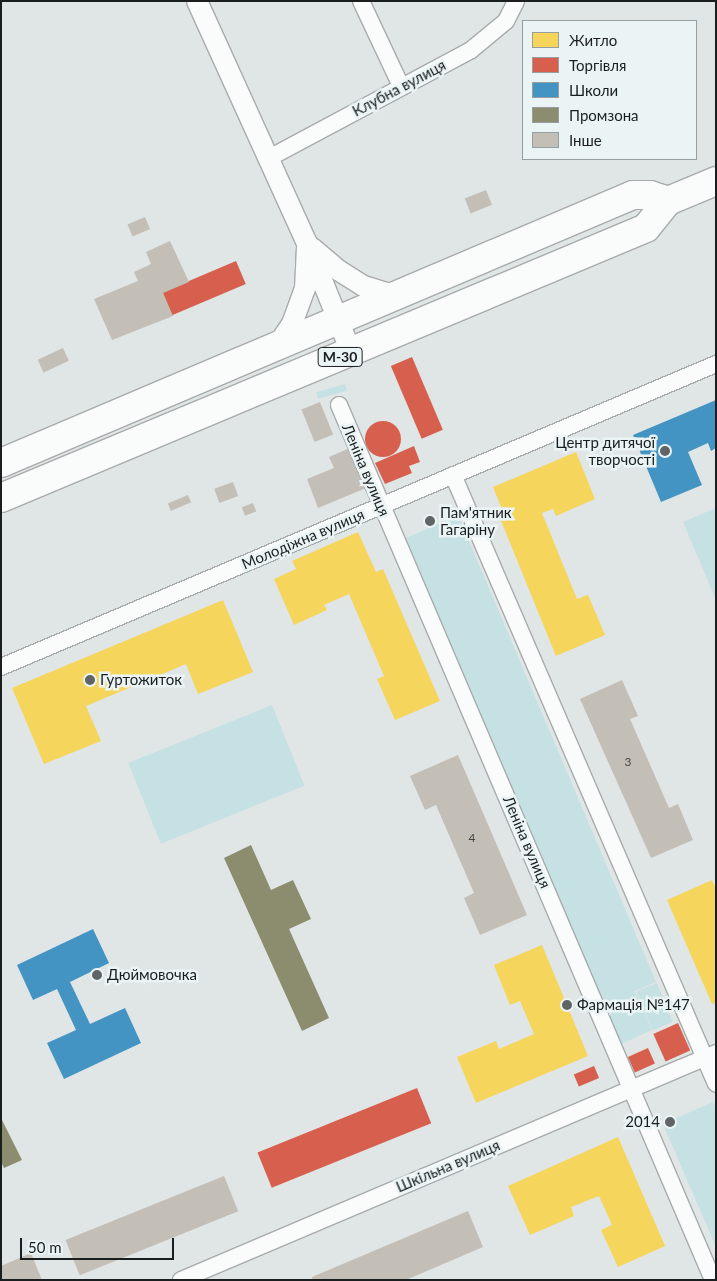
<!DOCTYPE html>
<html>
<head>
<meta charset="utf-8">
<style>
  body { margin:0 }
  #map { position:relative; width:717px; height:1281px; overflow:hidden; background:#e0e5e5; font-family:Lato,sans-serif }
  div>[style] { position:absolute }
  .green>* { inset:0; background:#c6e1e3; transform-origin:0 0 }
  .homes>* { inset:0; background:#f6d55c }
  .shops>* { inset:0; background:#d6604d; transform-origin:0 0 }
  .round { border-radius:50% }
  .schools>* { inset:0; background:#4393c3 }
  .industry>* { inset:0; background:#8c8c6e }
  .building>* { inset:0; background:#c4bfb6; transform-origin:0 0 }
  .roads { filter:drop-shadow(1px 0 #a7abab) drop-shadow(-1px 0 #a7abab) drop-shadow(0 1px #a7abab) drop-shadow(0 -1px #a7abab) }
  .minor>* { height:16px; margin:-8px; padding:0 8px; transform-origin:8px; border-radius:8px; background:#fafbfb }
  .tertiary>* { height:20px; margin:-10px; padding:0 10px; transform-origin:10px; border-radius:10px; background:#fafbfb }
  .trunk>* { height:28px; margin:-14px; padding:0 14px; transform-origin:14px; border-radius:14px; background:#fafbfb }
  .dots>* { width:14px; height:14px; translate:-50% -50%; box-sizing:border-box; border:2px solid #ebf4f5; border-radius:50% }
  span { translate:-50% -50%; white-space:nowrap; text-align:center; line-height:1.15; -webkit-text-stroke:5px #ebf4f5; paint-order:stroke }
  .number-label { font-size:12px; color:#454644 }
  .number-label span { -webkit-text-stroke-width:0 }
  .shield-label span { padding:1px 4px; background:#ebf4f5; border:1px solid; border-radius:4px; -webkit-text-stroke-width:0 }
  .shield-label { font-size:14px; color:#1b1e1e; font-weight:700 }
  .street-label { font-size:15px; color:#1b1e1e }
  .poi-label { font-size:15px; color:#1b1e1e }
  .right { translate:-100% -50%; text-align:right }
  .left { translate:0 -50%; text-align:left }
  .frame { position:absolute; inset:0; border:2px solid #1b1e1e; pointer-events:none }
  .legend { position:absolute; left:522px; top:20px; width:175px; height:140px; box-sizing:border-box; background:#ebf4f5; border:1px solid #989e9f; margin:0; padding:6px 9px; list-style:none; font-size:15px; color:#1b1e1e }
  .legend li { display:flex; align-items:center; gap:10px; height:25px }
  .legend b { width:25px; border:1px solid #989e9f }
  .scale { position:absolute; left:20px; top:1238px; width:154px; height:22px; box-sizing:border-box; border:2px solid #1b1e1e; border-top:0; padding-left:6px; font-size:15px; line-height:18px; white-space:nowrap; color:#1b1e1e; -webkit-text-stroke:4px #ebf4f5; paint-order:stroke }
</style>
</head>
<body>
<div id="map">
  <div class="green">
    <div style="left:345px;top:384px;width:7px;height:30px;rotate:74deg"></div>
    <div style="clip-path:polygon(716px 508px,716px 600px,683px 522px)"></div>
    <div style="clip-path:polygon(458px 515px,656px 982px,635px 991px,652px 1030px,621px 1044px,406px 538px)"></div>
    <div style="left:272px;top:705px;width:87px;height:155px;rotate:68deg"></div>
    <div style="left:657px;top:983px;width:42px;height:22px;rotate:68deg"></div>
    <div style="clip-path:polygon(713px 1102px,716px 1109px,716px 1247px,663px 1124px)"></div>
  </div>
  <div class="homes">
    <div style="clip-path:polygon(576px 452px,595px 499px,556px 516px,553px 509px,542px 513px,577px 599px,588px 595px,605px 635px,556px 656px,499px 516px,504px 514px,493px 487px)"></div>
    <div style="clip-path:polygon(358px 532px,376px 572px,383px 569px,440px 701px,395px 720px,377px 679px,384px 676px,349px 594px,324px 605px,327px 610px,294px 625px,274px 579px,296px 569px,292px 561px)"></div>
    <div style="clip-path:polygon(223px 600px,253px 672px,198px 694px,186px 664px,86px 706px,101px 741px,44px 764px,12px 688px)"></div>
    <div style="clip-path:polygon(712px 880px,716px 889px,716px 1003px,712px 1004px,667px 900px)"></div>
    <div style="clip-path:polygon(542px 945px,588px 1056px,476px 1103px,457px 1057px,496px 1041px,499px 1049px,534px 1034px,520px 1001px,510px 1005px,494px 965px)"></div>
    <div style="clip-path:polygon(618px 1137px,665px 1246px,618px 1267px,601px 1230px,612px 1225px,599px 1196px,571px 1207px,574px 1216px,530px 1235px,508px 1186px)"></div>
  </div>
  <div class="shops">
    <div style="left:236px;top:261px;width:25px;height:80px;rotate:67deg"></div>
    <div style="left:412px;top:357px;width:79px;height:23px;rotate:67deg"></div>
    <div class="round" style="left:365px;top:421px;width:36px;height:36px"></div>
    <div style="clip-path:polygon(414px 446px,420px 462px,409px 466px,412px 473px,385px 484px,375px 463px)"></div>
    <div style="left:678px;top:1023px;width:30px;height:27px;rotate:66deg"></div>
    <div style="left:648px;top:1048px;width:17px;height:22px;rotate:66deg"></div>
    <div style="left:594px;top:1066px;width:13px;height:22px;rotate:67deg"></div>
    <div style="left:417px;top:1088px;width:38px;height:172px;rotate:68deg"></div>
  </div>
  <div class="schools">
    <div style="clip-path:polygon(716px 400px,716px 448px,711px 451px,708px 443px,688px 452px,702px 485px,661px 502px,633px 435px)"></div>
    <div style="clip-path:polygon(93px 929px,109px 963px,70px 982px,90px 1024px,125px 1008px,141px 1043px,64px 1079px,47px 1043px,76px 1030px,57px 989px,33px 1000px,17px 965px)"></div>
  </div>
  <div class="industry">
    <div style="clip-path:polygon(251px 845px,271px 890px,293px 880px,311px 919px,289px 929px,329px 1018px,302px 1031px,224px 858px)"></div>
    <div style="clip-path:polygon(1px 1118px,22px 1160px,4px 1168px,1px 1162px)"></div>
  </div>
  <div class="building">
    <div style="left:486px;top:190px;width:16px;height:23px;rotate:68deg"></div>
    <div style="left:145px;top:217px;width:13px;height:19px;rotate:67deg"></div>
    <div style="clip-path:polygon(170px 241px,189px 282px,163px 293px,173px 316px,112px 340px,94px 299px,138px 281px,134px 272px,151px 264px,146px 252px)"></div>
    <div style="left:63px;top:348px;width:14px;height:28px;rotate:65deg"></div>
    <div style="left:320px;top:402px;width:35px;height:20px;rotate:68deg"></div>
    <div style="clip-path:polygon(350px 448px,366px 488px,318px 508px,307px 479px,334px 468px,329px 457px)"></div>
    <div style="left:233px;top:482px;width:15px;height:20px;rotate:70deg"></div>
    <div style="left:188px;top:495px;width:8px;height:22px;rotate:67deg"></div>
    <div style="left:253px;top:503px;width:9px;height:12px;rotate:69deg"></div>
    <div style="clip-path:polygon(622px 680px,638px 716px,630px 719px,669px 808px,678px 804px,693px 840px,651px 858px,580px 699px)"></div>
    <div style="clip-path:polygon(458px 755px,527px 915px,480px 935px,464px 898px,474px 893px,436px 805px,425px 810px,410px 776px)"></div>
    <div style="left:224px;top:1176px;width:38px;height:171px;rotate:68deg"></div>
    <div style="clip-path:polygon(468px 1211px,483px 1247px,406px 1280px,313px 1280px,312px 1277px)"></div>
    <div style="clip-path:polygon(31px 1253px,42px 1280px,1px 1280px,1px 1266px)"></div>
  </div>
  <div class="roads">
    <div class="minor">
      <div style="left:361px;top:1px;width:94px;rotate:64.8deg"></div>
      <div style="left:269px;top:158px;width:229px;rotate:-28.1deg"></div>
      <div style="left:471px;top:50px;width:45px;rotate:-39.6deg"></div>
      <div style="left:506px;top:21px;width:22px;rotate:-63deg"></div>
      <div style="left:339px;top:405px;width:952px;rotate:66.86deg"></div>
      <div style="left:453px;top:475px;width:663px;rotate:66.64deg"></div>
      <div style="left:1px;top:667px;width:777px;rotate:-22.97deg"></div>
      <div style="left:181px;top:1280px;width:581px;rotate:-22.99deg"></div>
    </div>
    <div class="tertiary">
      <div style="left:197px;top:1px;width:266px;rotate:65.6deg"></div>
      <div style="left:307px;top:243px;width:118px;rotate:68deg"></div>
      <div style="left:312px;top:248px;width:34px;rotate:40deg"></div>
      <div style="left:338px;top:270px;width:31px;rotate:32deg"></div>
      <div style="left:364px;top:286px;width:34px;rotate:17deg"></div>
      <div style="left:277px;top:346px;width:27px;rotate:-56deg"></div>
      <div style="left:292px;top:324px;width:37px;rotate:-70deg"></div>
      <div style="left:305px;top:289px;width:42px;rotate:-87.3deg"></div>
    </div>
    <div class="trunk">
      <div style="left:1px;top:463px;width:686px;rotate:-22.98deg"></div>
      <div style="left:633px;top:195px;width:17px"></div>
      <div style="left:650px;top:195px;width:19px;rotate:18deg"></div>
      <div style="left:1px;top:498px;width:699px;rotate:-22.71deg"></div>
      <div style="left:646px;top:228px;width:35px;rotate:-51deg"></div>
      <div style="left:668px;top:201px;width:52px;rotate:-22.6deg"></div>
    </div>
  </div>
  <div class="dots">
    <div style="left:665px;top:451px;background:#606464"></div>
    <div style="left:430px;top:521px;background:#606464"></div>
    <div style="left:90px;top:680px;background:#606464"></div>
    <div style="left:97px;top:975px;background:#606464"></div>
    <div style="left:567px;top:1005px;background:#606464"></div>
    <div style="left:670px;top:1122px;background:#606464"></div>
  </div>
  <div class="number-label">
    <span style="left:628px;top:762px">3</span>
    <span style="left:472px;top:838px">4</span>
  </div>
  <div class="shield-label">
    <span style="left:340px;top:357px">М-30</span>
  </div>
  <div class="street-label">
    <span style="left:399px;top:88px;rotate:-28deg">Клубна вулиця</span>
    <span style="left:366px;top:470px;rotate:67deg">Леніна вулиця</span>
    <span style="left:303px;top:539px;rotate:-23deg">Молодіжна вулиця</span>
    <span style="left:527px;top:842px;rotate:67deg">Леніна вулиця</span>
    <span style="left:448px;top:1166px;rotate:-23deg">Шкільна вулиця</span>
  </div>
  <div class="poi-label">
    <span class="right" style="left:655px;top:451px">Центр дитячої<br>творчості</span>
    <span class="left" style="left:440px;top:521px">Пам'ятник<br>Гагаріну</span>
    <span class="left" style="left:100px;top:680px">Гуртожиток</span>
    <span class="left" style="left:107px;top:975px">Дюймовочка</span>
    <span class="left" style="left:577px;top:1005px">Фармація №147</span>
    <span class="right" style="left:660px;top:1122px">2014</span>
  </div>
  <div class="frame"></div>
  <ul class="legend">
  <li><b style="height:14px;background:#f6d55c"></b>Житло</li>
  <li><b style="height:14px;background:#d6604d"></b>Торгівля</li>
  <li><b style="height:14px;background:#4393c3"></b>Школи</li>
  <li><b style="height:14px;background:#8c8c6e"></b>Промзона</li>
  <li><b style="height:14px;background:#c4bfb6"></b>Інше</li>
  </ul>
  <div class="scale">50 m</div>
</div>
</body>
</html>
